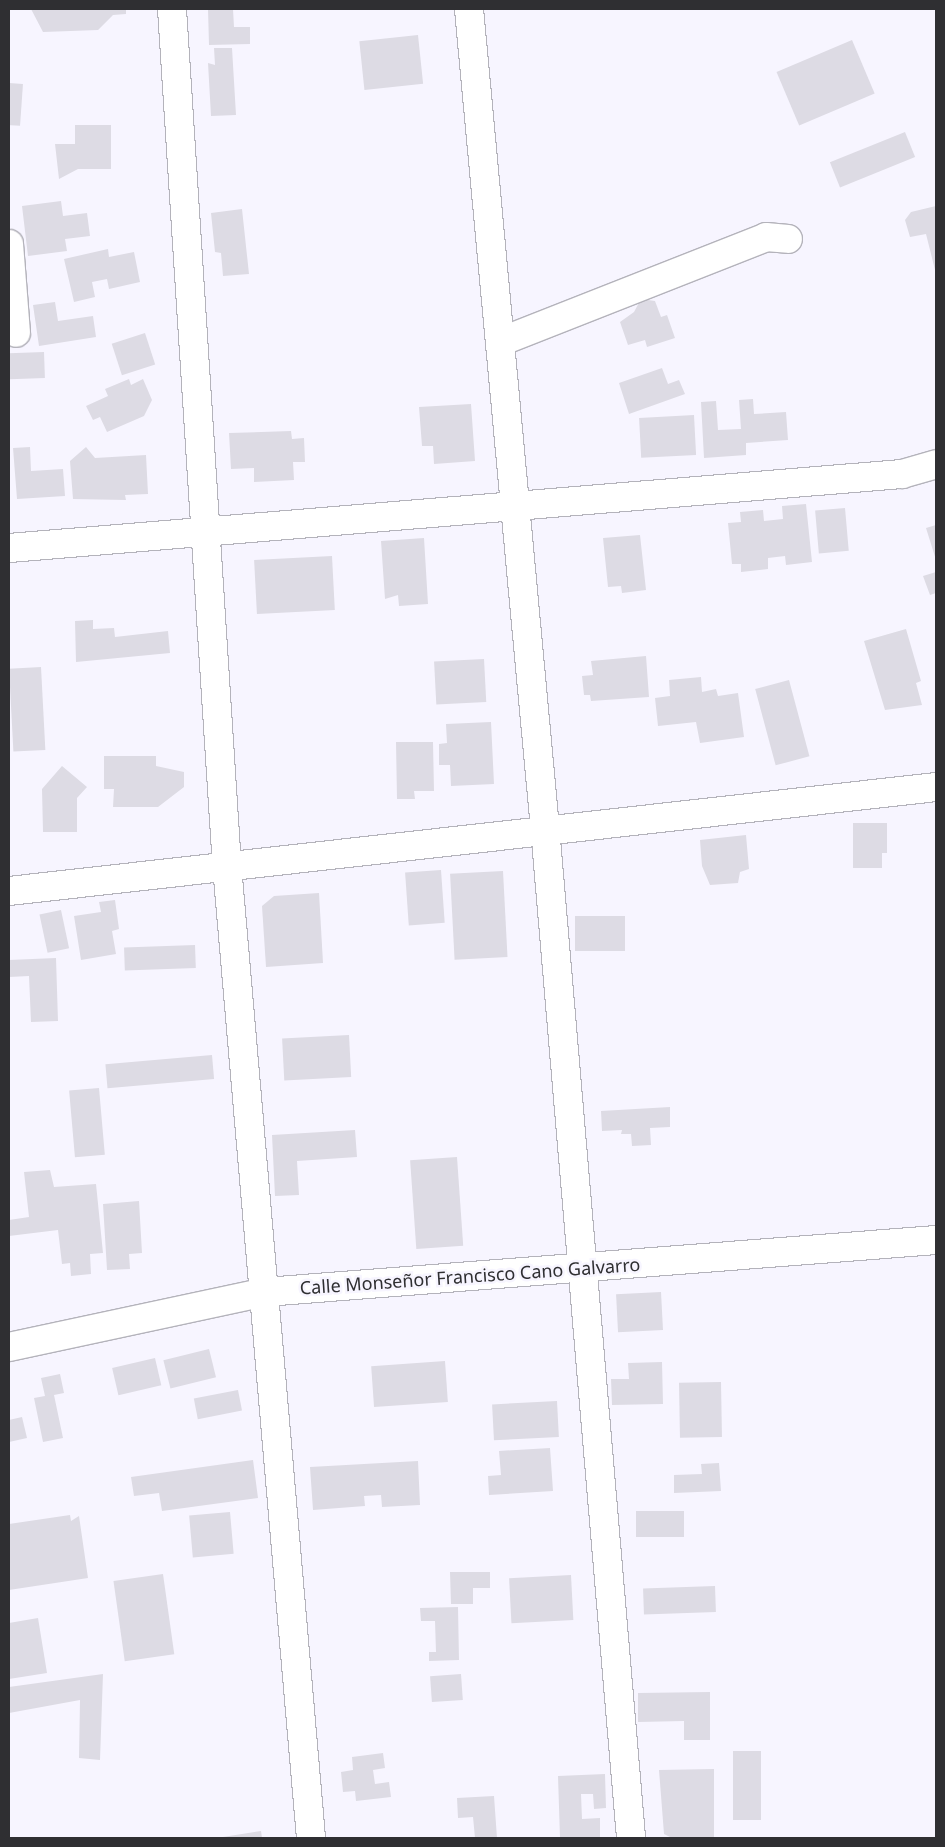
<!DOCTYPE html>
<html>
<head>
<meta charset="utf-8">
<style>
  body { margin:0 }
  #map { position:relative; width:945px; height:1847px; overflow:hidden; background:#f7f5ff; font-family:"Noto Sans",sans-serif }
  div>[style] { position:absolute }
  .building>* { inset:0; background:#dddbe4; transform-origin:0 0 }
  .roads { filter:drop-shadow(1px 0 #b4b3bb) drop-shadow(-1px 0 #b4b3bb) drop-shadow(0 1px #b4b3bb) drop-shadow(0 -1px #b4b3bb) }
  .minor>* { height:28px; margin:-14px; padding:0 14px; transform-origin:14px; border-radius:14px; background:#fff }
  span { translate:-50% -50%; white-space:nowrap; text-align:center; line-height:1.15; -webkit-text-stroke:5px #f7f5ff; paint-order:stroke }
  .street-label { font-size:18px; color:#2f2f32 }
  .frame { position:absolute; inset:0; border:10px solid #2f2f32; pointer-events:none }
</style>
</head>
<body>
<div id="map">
  <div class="building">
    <div style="clip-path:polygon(31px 9px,126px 9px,126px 14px,113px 15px,98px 30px,43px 32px)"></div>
    <div style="clip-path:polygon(208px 9px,233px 9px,234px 27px,250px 27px,250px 44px,209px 45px)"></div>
    <div style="left:418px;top:35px;width:49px;height:59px;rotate:84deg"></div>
    <div style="left:852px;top:40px;width:58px;height:82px;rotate:67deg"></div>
    <div style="clip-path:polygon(214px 48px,232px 48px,236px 115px,211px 116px,208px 63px,215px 65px)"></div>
    <div style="left:9px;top:83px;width:14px;height:42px;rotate:4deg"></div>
    <div style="clip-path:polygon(75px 125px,111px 125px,111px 169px,78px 169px,59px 179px,55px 144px,75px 144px)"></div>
    <div style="left:905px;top:132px;width:27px;height:81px;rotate:68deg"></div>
    <div style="clip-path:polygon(61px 201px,63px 216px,87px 213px,90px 236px,65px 239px,67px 251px,28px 256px,22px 206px)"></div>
    <div style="clip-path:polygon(936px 206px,936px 274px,926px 234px,910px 237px,905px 220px,911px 212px)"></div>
    <div style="clip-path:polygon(242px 209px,249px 274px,223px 276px,221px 253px,215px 252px,211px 213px)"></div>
    <div style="clip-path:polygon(108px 249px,109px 257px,134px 252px,140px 282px,109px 289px,107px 279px,92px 282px,95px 297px,74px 302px,64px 259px)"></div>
    <div style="clip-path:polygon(641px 299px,655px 301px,661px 317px,667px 315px,675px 338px,647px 347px,645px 340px,628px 345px,620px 322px,634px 312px)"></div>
    <div style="clip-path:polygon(55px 302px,58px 321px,93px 316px,96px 337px,39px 346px,33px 305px)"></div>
    <div style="left:145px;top:333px;width:33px;height:35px;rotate:72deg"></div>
    <div style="left:44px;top:352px;width:26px;height:35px;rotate:88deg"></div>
    <div style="clip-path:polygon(662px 368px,668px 384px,679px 380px,685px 394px,629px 414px,619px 383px)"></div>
    <div style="clip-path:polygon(129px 379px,131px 385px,143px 379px,152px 400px,144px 416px,107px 432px,100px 417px,93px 420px,86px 406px,108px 396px,105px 389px)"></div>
    <div style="clip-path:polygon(753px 399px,754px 414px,786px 412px,788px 440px,746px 443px,746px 455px,704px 458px,701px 402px,716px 401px,718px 430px,741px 429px,739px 400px)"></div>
    <div style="clip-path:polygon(471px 404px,475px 461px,434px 464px,433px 446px,422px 446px,419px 407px)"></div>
    <div style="left:694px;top:415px;width:40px;height:55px;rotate:87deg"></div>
    <div style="clip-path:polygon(291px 431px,292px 439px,304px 438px,305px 462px,293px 462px,294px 480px,254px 482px,254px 468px,231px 469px,229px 433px)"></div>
    <div style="clip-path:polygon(30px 447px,31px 471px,63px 469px,65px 496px,17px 499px,13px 448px)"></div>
    <div style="clip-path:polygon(86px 447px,95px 458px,146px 455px,148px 494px,125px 495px,126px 500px,73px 499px,70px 461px)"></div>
    <div style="clip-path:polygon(806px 504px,812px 562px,786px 565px,785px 556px,768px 558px,768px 569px,741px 572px,741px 564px,732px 564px,728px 523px,741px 522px,740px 512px,763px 510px,764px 521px,783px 519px,782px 506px)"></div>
    <div style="left:845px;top:508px;width:43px;height:30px;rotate:85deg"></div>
    <div style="clip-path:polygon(936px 525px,936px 560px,926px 528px)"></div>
    <div style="clip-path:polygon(640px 535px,646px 590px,622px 593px,621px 586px,608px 587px,603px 538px)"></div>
    <div style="clip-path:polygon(424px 538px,428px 604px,399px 606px,398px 595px,385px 599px,381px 541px)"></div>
    <div style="left:332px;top:556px;width:54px;height:78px;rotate:87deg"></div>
    <div style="clip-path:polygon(936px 572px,936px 593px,930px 595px,923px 576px)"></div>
    <div style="clip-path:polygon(93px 620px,93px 629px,114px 628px,115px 637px,168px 631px,170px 653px,76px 662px,75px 621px)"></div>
    <div style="clip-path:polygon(906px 629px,921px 681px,916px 683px,922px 705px,885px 710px,864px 641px)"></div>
    <div style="clip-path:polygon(646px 656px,649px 697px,591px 701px,590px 695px,584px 695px,582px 676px,593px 675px,591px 661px)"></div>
    <div style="left:484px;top:659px;width:43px;height:50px;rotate:87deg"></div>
    <div style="left:41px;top:667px;width:83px;height:32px;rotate:87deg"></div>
    <div style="clip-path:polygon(701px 677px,702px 692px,716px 689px,718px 696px,738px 693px,744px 737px,700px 743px,696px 722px,658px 726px,655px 698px,670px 696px,669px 680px)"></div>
    <div style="left:789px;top:680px;width:79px;height:35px;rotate:75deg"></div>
    <div style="clip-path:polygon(491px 722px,494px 784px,451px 786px,450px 765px,439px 765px,439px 744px,447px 743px,446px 724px)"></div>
    <div style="clip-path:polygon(396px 742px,433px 742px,434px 791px,414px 791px,415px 799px,397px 799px)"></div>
    <div style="clip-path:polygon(104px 756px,156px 756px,156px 766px,184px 772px,184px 787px,158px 807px,113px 807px,114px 789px,104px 789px)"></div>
    <div style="clip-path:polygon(62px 766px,87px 787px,77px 798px,77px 832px,43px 832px,42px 789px)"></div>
    <div style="clip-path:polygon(853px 823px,887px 823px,887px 853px,882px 853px,882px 868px,853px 868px)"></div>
    <div style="clip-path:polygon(746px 835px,749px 869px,740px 872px,738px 883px,710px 885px,702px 866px,700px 840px)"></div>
    <div style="left:441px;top:870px;width:53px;height:36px;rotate:86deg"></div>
    <div style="left:503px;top:871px;width:86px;height:53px;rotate:87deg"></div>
    <div style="clip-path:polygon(319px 893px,323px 963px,266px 967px,262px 906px,274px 896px)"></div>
    <div style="clip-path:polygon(115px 900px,119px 929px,112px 931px,116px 954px,81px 960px,74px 916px,101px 912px,99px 902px)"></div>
    <div style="left:61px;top:910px;width:39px;height:22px;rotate:78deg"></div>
    <div style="left:625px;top:916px;width:35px;height:50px;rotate:90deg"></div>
    <div style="left:195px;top:945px;width:23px;height:71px;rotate:88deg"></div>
    <div style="clip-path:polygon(56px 958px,58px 1021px,31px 1022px,29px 976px,9px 977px,9px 960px)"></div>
    <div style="left:349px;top:1035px;width:42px;height:67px;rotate:87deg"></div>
    <div style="left:212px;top:1055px;width:24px;height:107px;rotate:85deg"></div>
    <div style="left:99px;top:1088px;width:67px;height:30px;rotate:85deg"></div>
    <div style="clip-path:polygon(670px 1107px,670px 1127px,650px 1128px,651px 1145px,632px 1146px,631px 1134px,621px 1134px,622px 1130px,602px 1131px,601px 1111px)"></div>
    <div style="clip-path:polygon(355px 1130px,357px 1157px,297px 1161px,299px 1195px,275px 1196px,272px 1135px)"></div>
    <div style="left:457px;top:1157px;width:89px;height:47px;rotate:86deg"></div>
    <div style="clip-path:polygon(50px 1170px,54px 1187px,96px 1184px,103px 1253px,90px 1254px,91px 1274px,71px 1276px,70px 1263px,62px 1264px,58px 1230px,9px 1236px,9px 1220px,29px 1217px,24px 1172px)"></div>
    <div style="clip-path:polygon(139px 1201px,142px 1253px,129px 1254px,130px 1269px,107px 1270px,103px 1204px)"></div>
    <div style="left:661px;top:1292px;width:38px;height:45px;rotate:87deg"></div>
    <div style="left:209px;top:1349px;width:29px;height:47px;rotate:76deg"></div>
    <div style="left:155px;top:1358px;width:28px;height:44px;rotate:77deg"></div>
    <div style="left:445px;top:1361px;width:41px;height:74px;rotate:86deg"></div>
    <div style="clip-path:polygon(662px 1362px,663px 1404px,612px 1405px,611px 1379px,629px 1379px,628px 1363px)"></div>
    <div style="clip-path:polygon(60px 1374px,64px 1393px,54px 1395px,63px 1438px,43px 1442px,34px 1398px,45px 1396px,41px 1378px)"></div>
    <div style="left:721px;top:1382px;width:55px;height:42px;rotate:89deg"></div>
    <div style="left:238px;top:1390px;width:21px;height:45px;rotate:79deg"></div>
    <div style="left:557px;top:1401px;width:36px;height:65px;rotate:87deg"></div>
    <div style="clip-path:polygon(22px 1417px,27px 1438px,9px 1442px,9px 1420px)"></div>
    <div style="clip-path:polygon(550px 1448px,553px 1491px,489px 1495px,488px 1476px,501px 1475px,499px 1451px)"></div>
    <div style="clip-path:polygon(253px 1460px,258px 1498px,162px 1511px,159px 1493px,134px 1496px,131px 1477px)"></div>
    <div style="clip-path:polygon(418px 1461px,420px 1505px,382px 1507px,381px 1495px,364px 1496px,365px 1506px,313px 1510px,310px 1467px)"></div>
    <div style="clip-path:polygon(719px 1463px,721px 1491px,674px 1493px,674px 1475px,702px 1474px,701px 1464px)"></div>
    <div style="left:684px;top:1511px;width:26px;height:48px;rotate:90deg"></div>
    <div style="left:230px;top:1512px;width:42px;height:41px;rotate:85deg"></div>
    <div style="clip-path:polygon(70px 1515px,71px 1521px,79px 1516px,88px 1578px,9px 1590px,9px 1524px)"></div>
    <div style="clip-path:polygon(450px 1572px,490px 1572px,490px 1588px,473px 1588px,473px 1604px,451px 1604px)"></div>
    <div style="left:163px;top:1574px;width:81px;height:50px;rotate:82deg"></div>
    <div style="left:571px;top:1575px;width:45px;height:62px;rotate:87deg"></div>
    <div style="left:715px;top:1586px;width:26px;height:72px;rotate:88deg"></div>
    <div style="clip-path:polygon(458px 1607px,459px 1660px,429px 1661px,429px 1652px,436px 1652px,435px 1621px,421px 1621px,420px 1608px)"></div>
    <div style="clip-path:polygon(38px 1618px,47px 1673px,9px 1679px,9px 1623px)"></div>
    <div style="clip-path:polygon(103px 1674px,100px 1760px,79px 1758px,80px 1700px,9px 1713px,9px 1687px)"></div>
    <div style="left:461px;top:1674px;width:26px;height:31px;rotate:86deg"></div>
    <div style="clip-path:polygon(710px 1692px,710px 1740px,684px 1740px,684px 1721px,638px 1722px,638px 1693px)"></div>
    <div style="left:733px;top:1751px;width:28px;height:69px"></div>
    <div style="clip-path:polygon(383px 1753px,385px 1768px,373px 1770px,375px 1784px,389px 1782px,391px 1797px,356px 1801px,355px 1791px,343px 1792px,341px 1772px,353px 1770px,352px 1757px)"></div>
    <div style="clip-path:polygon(714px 1769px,714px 1838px,672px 1838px,664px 1834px,659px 1770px)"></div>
    <div style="clip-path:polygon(605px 1774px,606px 1808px,594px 1809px,593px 1794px,581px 1794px,582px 1819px,600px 1818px,600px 1838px,560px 1838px,558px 1776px)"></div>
    <div style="clip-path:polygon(494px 1796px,497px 1838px,475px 1838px,473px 1817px,458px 1818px,457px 1798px)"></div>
    <div style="clip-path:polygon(261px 1831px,262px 1838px,223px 1838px,223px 1837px)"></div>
  </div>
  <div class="roads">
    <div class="minor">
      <div style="left:172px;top:9px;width:859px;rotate:86.33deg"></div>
      <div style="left:227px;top:866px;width:976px;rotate:85.06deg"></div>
      <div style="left:469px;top:9px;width:823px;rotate:84.7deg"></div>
      <div style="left:545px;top:828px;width:1014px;rotate:85.13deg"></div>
      <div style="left:9px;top:244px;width:89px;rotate:85.5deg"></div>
      <div style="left:500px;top:342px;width:286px;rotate:-21.5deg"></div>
      <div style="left:766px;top:237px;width:22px;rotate:5deg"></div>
      <div style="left:9px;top:548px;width:896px;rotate:-4.74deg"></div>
      <div style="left:902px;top:474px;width:35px;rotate:-16deg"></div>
      <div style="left:9px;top:891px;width:933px;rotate:-6.4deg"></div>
      <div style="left:9px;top:1347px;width:262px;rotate:-12.1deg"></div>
      <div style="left:265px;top:1292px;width:673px;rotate:-4.43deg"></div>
    </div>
  </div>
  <div class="street-label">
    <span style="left:470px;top:1276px;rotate:-4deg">Calle Monseñor Francisco Cano Galvarro</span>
  </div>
  <div class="frame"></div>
</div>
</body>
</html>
